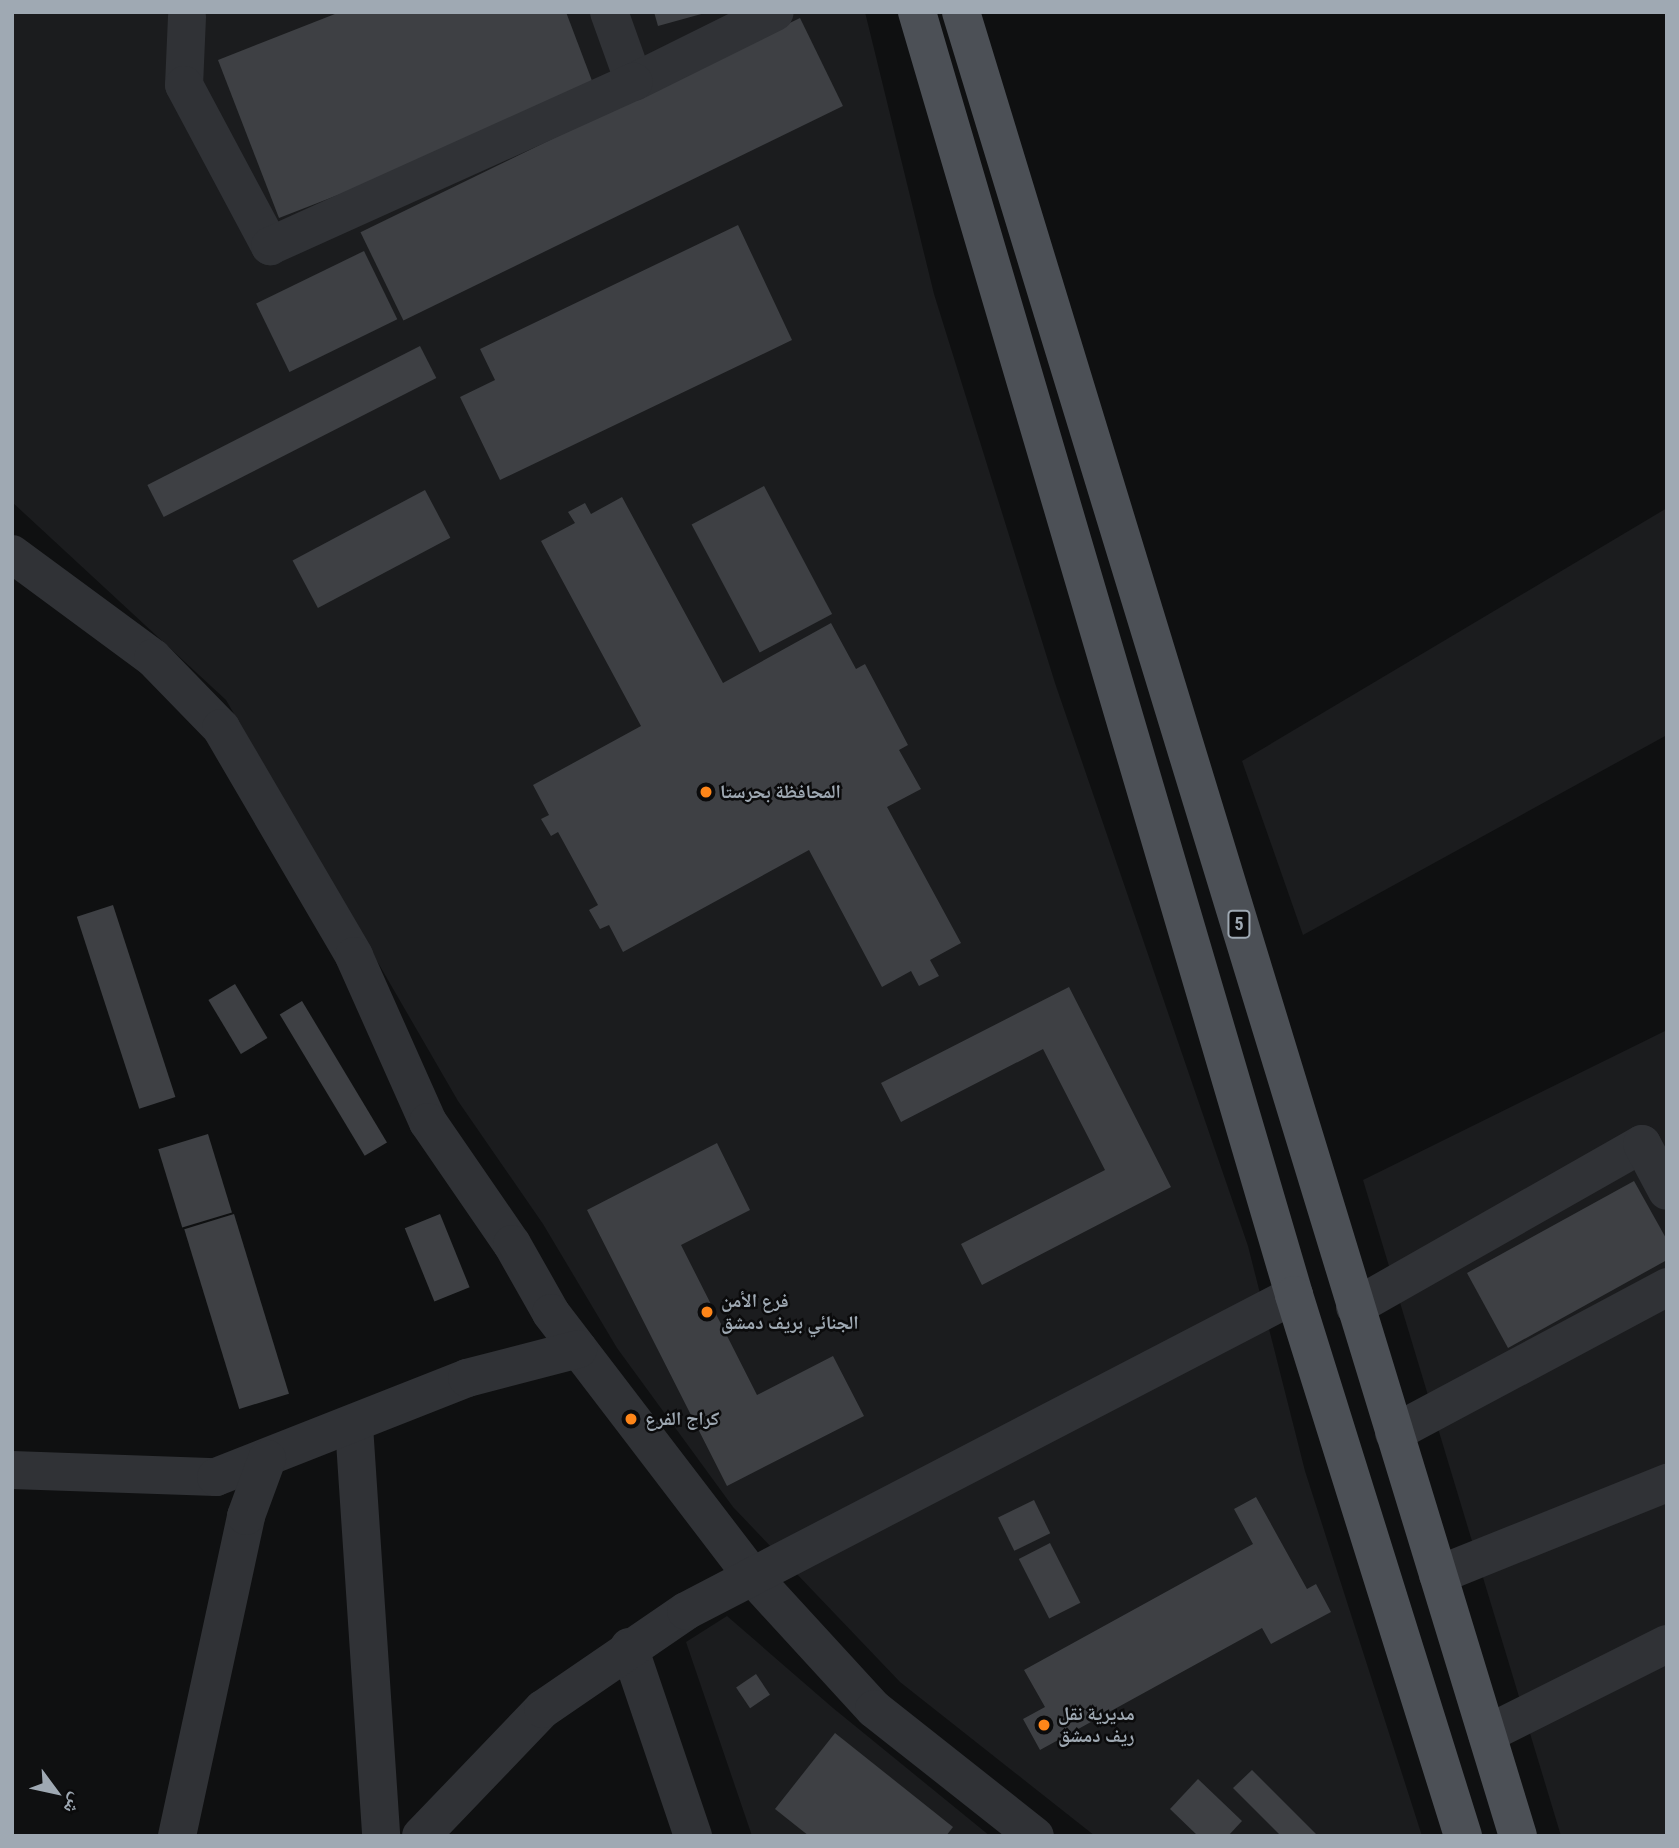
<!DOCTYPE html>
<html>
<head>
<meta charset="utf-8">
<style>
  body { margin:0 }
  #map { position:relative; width:1679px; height:1848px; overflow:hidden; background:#0f1011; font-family:"Roboto Condensed","Noto Naskh Arabic",sans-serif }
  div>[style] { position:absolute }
  .built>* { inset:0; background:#1b1c1e }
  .building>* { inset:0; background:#3e4044; transform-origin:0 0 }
  .minor>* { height:38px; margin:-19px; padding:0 19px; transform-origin:19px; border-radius:19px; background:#303236 }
  .major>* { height:38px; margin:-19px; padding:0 19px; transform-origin:19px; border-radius:19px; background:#4c5056 }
  .dots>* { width:19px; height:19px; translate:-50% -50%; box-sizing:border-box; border:4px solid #0b0b0c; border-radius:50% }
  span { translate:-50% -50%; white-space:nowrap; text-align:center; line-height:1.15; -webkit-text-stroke:5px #0b0b0c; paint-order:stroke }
  .shield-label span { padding:2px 5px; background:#0b0b0c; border:2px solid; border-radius:5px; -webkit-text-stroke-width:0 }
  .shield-label { font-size:18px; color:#9fa9b3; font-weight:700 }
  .poi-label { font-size:19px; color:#9fa9b3; font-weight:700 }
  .left { translate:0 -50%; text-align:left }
  .frame { position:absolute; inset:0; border:14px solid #9fa9b3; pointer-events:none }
  .north { position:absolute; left:21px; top:1757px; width:70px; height:70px; -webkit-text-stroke:5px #0b0b0c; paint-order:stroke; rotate:123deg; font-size:19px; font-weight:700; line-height:28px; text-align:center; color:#9fa9b3 }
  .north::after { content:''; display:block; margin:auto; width:24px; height:32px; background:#9fa9b3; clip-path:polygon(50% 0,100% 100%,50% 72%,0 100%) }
</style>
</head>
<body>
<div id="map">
  <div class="built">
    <div style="clip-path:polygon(12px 12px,865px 12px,934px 294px,1055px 683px,1248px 1246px,1305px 1471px,1422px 1836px,1095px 1836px,900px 1682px,733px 1507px,617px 1348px,543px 1224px,458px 1101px,226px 700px,12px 502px)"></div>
    <div style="clip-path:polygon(1667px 508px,1667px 735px,1303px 935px,1242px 761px)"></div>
    <div style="clip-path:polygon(1667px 1030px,1667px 1836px,1561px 1836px,1363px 1180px)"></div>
    <div style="clip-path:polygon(727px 1616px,833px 1708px,990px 1836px,752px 1836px,686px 1642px)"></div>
  </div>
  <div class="building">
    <div style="clip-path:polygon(340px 12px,566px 12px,597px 94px,279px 218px,218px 60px)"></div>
    <div style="clip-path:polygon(654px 12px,705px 12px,705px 13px,658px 26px)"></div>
    <div style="left:800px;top:18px;width:98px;height:489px;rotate:64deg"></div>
    <div style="clip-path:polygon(738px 225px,792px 340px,500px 480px,460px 397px,495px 380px,480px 349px)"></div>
    <div style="left:364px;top:251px;width:76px;height:120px;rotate:64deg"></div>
    <div style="left:420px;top:346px;width:36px;height:306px;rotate:63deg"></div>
    <div style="left:764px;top:486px;width:145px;height:82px;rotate:62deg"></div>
    <div style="left:425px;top:490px;width:54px;height:150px;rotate:62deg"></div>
    <div style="clip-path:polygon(622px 497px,723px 683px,831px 623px,856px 669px,865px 664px,908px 745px,899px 750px,921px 789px,887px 807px,961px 943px,930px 960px,939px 976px,919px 986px,911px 971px,882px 987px,809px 850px,623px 952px,609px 925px,600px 929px,589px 910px,598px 905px,558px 832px,551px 836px,541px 819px,549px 815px,533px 785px,641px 726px,541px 541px,575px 523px,568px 512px,585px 503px,591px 514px)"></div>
    <div style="left:113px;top:905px;width:202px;height:38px;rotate:72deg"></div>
    <div style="left:235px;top:984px;width:63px;height:31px;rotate:59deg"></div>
    <div style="clip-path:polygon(1069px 987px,1171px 1187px,982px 1285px,961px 1244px,1105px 1170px,1043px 1049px,901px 1122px,881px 1083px)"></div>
    <div style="left:302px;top:1001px;width:165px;height:26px;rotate:59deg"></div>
    <div style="left:208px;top:1134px;width:82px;height:52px;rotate:73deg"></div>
    <div style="clip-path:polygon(717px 1143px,750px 1210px,681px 1245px,757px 1395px,833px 1356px,864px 1416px,727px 1486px,587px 1210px)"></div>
    <div style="clip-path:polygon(1634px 1181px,1667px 1240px,1667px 1260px,1508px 1348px,1467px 1273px)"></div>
    <div style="left:234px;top:1214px;width:188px;height:52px;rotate:73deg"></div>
    <div style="left:440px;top:1214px;width:79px;height:38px;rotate:68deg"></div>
    <div style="clip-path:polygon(1256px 1497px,1307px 1589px,1316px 1584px,1331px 1612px,1271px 1644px,1262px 1628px,1040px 1750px,1023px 1719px,1045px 1707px,1024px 1670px,1253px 1544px,1234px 1509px)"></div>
    <div style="left:1034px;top:1500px;width:37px;height:40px;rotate:64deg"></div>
    <div style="left:1050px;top:1543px;width:67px;height:35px;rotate:63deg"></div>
    <div style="left:756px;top:1674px;width:25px;height:24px;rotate:56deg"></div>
    <div style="clip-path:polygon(835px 1733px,953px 1827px,946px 1836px,809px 1836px,775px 1809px)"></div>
    <div style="clip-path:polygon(1252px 1770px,1318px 1836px,1281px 1836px,1233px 1788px)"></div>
    <div style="clip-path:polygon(1198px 1779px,1242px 1821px,1228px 1836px,1198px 1836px,1170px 1809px)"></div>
  </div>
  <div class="minor">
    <div style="left:609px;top:12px;width:74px;rotate:70.3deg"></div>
    <div style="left:634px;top:82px;width:157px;rotate:-26.4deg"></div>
    <div style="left:187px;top:17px;width:68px;rotate:92.5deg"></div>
    <div style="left:184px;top:85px;width:183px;rotate:61.9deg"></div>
    <div style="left:270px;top:246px;width:399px;rotate:-24.3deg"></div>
    <div style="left:12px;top:554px;width:175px;rotate:36.4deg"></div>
    <div style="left:153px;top:658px;width:98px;rotate:45.8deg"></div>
    <div style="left:221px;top:728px;width:264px;rotate:59.7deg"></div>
    <div style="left:354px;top:956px;width:182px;rotate:66deg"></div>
    <div style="left:428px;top:1122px;width:148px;rotate:55.5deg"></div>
    <div style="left:512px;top:1244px;width:79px;rotate:60.5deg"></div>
    <div style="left:551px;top:1313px;width:331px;rotate:52.6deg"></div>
    <div style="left:752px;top:1576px;width:180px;rotate:47.5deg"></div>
    <div style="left:874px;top:1709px;width:205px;rotate:38.3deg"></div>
    <div style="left:1355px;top:1307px;width:330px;rotate:-29.6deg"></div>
    <div style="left:1642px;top:1144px;width:53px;rotate:62deg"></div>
    <div style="left:354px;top:1426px;width:411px;rotate:86.2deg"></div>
    <div style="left:1394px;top:1433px;width:310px;rotate:-28.1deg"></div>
    <div style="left:12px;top:1470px;width:204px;rotate:2deg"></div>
    <div style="left:216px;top:1477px;width:270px;rotate:-21.5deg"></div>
    <div style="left:467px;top:1378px;width:115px;rotate:-14.6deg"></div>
    <div style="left:1438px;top:1575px;width:247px;rotate:-21.9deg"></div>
    <div style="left:629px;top:1647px;width:200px;rotate:71.3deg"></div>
    <div style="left:1487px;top:1734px;width:201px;rotate:-26.6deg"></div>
    <div style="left:177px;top:1836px;width:327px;rotate:-77.8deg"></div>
    <div style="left:246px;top:1516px;width:61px;rotate:-69.8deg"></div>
    <div style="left:421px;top:1836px;width:176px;rotate:-46.2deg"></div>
    <div style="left:543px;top:1709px;width:173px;rotate:-34.4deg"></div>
    <div style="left:686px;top:1611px;width:685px;rotate:-27.46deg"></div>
  </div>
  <div class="major">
    <div style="left:917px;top:12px;width:1337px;rotate:73.62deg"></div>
    <div style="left:1294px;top:1295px;width:567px;rotate:72.65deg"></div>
    <div style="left:961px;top:12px;width:1907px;rotate:73.02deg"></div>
  </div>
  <div class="dots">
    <div style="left:706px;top:792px;background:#ff8619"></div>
    <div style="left:707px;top:1312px;background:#ff8619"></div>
    <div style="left:631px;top:1419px;background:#ff8619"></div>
    <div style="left:1044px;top:1725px;background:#ff8619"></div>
  </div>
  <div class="shield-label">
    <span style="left:1239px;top:924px">5</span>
  </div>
  <div class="poi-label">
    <span class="left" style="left:720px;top:792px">المحافظة بحرستا</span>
    <span class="left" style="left:721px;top:1312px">فرع الأمن<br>الجنائي بريف دمشق</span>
    <span class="left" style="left:645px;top:1419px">كراج الفرع</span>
    <span class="left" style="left:1058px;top:1725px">مديرية نقل<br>ريف دمشق</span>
  </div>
  <div class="frame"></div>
  <div class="north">ش</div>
</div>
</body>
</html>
